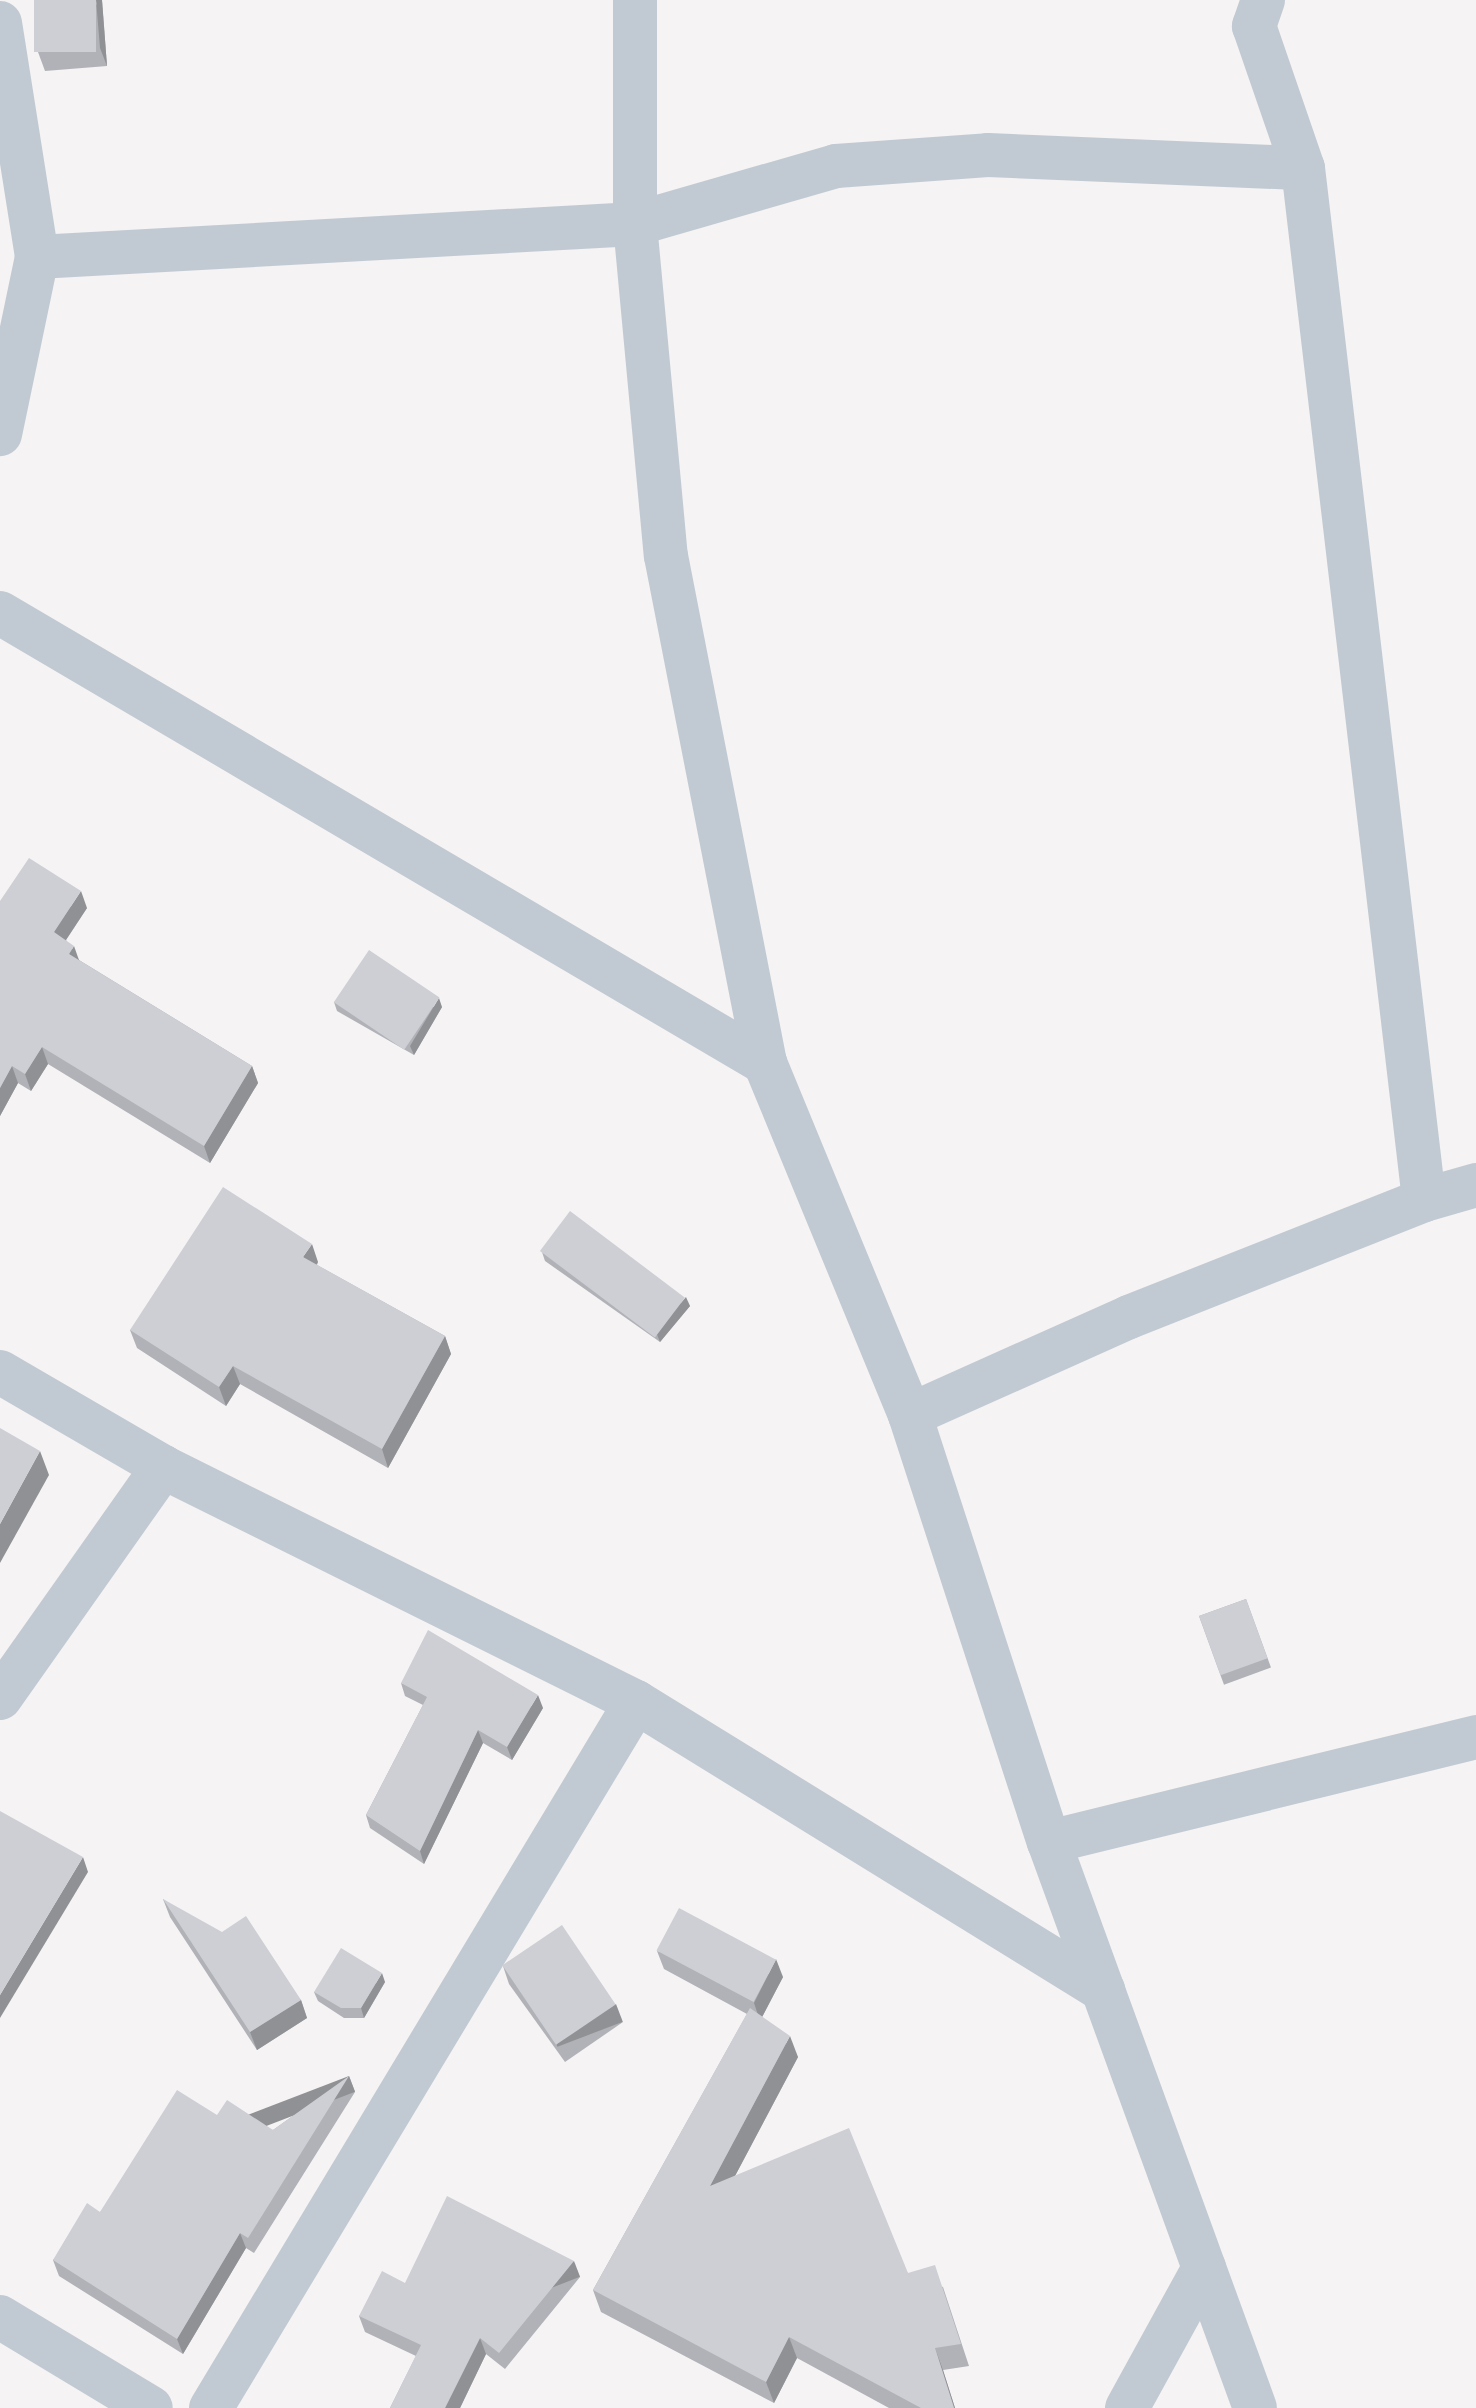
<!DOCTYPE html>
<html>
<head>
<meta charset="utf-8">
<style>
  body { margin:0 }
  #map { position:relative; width:1476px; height:2408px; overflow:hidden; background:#f5f3f3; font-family:"Titillium Web",sans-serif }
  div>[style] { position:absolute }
  .minor>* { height:44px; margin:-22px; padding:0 22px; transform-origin:22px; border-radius:22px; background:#c1cad2 }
  .tertiary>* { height:44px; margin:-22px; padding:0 22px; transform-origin:22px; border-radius:22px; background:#c1cad2 }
  .wall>* { inset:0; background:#b0b2b7; transform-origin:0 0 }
  .shaded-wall>* { inset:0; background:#909195; transform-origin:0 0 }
  .building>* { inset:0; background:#cdcfd5; transform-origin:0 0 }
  span { translate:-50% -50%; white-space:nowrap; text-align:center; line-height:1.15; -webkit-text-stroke:8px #fff; paint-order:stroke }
</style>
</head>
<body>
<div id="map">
  <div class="minor">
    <div style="left:1263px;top:0;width:28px;rotate:109deg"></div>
    <div style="left:1254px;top:26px;width:150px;rotate:71deg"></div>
    <div style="left:1303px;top:168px;width:1039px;rotate:83.31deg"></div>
    <div style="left:0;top:23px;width:237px;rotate:81deg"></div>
    <div style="left:37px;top:257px;width:181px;rotate:101.8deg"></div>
    <div style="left:37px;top:257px;width:599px;rotate:-3.16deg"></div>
    <div style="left:635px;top:224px;width:209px;rotate:-16.1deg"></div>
    <div style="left:836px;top:166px;width:152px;rotate:-4.1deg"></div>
    <div style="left:988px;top:155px;width:315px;rotate:2.4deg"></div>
    <div style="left:0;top:613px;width:888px;rotate:30.47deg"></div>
    <div style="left:0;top:1372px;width:189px;rotate:30.2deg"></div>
    <div style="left:163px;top:1467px;width:528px;rotate:26.42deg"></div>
    <div style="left:636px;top:1702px;width:549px;rotate:31.66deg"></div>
    <div style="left:910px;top:1415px;width:240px;rotate:-24.1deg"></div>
    <div style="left:1129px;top:1317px;width:317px;rotate:-21.6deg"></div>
    <div style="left:1424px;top:1200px;width:54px;rotate:-16.1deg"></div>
    <div style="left:0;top:1698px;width:283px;rotate:-54.8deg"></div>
    <div style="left:1049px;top:1842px;width:440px;rotate:-13.8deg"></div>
    <div style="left:0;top:2317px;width:176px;rotate:31.1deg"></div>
    <div style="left:211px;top:2408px;width:824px;rotate:-58.95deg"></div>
    <div style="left:1127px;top:2408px;width:160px;rotate:-61.2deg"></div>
  </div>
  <div class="tertiary">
    <div style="left:635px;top:0;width:224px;rotate:90deg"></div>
    <div style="left:635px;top:224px;width:333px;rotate:84.7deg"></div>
    <div style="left:666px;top:556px;width:517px;rotate:78.95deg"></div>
    <div style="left:765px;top:1063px;width:381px;rotate:67.6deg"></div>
    <div style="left:910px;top:1415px;width:449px;rotate:72deg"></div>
    <div style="left:1049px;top:1842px;width:602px;rotate:70deg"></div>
  </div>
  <div class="wall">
    <div style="clip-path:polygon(102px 0,107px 66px,45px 71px,38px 52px)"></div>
    <div style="clip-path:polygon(0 901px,87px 908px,66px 940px,79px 960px,252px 1066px,258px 1083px,210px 1163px,48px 1064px,31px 1091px,18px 1083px,0 1116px)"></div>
    <div style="clip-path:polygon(334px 1002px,442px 1007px,414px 1055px,337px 1011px)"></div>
    <div style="clip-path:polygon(542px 1252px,690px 1306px,660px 1342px,545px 1261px)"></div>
    <div style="clip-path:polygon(318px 1262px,317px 1265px,445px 1336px,451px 1354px,388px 1468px,240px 1384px,226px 1406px,137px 1348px,130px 1330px)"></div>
    <div style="left:1246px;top:1599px;width:73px;height:50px;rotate:70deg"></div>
    <div style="clip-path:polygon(401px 1683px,543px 1708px,512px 1760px,483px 1743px,424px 1864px,370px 1828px,366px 1815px,423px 1705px,405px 1696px)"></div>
    <div style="clip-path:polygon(163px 1899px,301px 2000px,307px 2018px,257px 2050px,170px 1917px)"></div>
    <div style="clip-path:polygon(657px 1951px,783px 1977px,762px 2017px,798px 2057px,735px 2176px,908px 2273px,943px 2287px,969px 2366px,943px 2370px,955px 2408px,889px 2408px,797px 2358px,774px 2403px,601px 2312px,593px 2290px,747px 2014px,664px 1969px)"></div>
    <div style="clip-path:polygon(503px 1966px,623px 2022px,565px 2062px,509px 1984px)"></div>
    <div style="clip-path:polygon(385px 1982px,364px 2018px,344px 2018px,318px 2001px,314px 1992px)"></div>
    <div style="clip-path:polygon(349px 2076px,355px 2092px,254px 2253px,246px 2248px,183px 2354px,59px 2276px,53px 2260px,100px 2212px,217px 2115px,273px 2130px)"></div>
    <div style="clip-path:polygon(580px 2277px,505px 2369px,486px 2354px,460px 2408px,390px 2408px,416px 2356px,365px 2332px,359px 2316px,405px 2283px)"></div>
  </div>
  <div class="shaded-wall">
    <div style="clip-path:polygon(96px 0,102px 0,107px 66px,100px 48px)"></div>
    <div style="clip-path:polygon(81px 891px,87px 908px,60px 949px,54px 932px)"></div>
    <div style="clip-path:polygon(74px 946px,80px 963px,69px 954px)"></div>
    <div style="clip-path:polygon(439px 998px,442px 1007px,414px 1055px,410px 1046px)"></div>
    <div style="clip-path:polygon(42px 1047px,48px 1064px,31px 1091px,25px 1074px)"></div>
    <div style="clip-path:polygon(12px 1066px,18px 1083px,0 1116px,0 1088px)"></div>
    <div style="clip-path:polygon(252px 1066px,258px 1083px,210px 1163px,204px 1146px)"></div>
    <div style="clip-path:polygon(312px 1244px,318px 1262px,310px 1275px,303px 1257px)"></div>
    <div style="clip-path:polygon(686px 1297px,690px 1306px,660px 1342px,656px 1332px)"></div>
    <div style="clip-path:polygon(445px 1336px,451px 1354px,388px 1468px,382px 1449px)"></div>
    <div style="clip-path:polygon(233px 1366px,240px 1384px,226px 1406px,219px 1387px)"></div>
    <div style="clip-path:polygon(40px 1451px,49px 1475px,0 1563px,0 1524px)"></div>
    <div style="clip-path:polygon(538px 1695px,543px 1708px,512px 1760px,507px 1747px)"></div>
    <div style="clip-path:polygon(478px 1730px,483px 1743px,424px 1864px,420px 1851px)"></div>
    <div style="clip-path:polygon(83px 1857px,88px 1872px,0 2018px,0 1995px)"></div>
    <div style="clip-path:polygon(776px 1959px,783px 1977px,760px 2021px,754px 2003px)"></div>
    <div style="clip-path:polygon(382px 1973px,385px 1982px,364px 2018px,361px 2008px)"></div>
    <div style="clip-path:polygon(301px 2000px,307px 2018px,257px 2050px,250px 2032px)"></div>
    <div style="left:616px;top:2004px;width:19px;height:70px;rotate:69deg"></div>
    <div style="clip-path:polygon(790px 2036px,798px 2057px,718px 2208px,710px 2186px)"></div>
    <div style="left:349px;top:2076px;width:17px;height:191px;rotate:69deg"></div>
    <div style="clip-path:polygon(240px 2233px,246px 2248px,183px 2354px,177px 2339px)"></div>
    <div style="left:574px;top:2261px;width:17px;height:119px;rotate:69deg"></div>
    <div style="clip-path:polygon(789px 2337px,797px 2358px,774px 2403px,766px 2382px)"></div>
    <div style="clip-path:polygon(480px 2338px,486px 2354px,460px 2408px,445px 2408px)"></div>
    <div style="clip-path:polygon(935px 2348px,943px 2370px,955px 2408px,954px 2408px)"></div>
  </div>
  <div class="building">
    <div style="left:34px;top:0;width:62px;height:52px"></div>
    <div style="clip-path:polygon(29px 858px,81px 891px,54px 932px,74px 946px,69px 954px,252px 1066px,204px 1146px,42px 1047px,25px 1074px,12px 1066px,0 1088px,0 901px)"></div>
    <div style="left:369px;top:950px;width:85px;height:63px;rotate:34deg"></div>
    <div style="clip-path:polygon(223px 1187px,312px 1244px,303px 1257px,445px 1336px,382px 1449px,233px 1366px,219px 1387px,130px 1330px)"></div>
    <div style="left:570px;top:1211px;width:144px;height:50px;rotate:37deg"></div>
    <div style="clip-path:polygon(0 1428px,40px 1451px,0 1524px)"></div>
    <div style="left:1246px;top:1599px;width:63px;height:50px;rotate:70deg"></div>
    <div style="clip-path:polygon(428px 1630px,538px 1695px,507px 1747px,478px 1730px,420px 1851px,366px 1815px,427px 1697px,401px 1683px)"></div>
    <div style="clip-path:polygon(0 1811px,83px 1857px,0 1995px)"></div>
    <div style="clip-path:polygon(163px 1899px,222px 1932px,246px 1916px,301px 2000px,250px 2032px)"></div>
    <div style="left:679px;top:1908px;width:110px;height:48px;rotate:28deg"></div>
    <div style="left:562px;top:1925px;width:96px;height:72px;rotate:56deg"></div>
    <div style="clip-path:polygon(341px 1948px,382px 1973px,361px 2008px,341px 2008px,314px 1992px)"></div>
    <div style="clip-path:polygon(750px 2008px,790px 2036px,710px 2186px,849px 2128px,908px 2273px,935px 2265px,961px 2344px,935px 2348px,954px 2408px,921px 2408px,789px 2337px,766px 2382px,593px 2290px)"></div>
    <div style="clip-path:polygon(349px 2076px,248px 2238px,240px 2233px,177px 2339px,53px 2260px,87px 2203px,100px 2212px,177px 2090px,217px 2115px,227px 2100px,273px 2130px)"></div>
    <div style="clip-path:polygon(447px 2196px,574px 2261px,499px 2353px,480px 2338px,445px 2408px,390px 2408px,421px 2345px,359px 2316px,382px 2271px,405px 2283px)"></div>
  </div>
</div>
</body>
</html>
